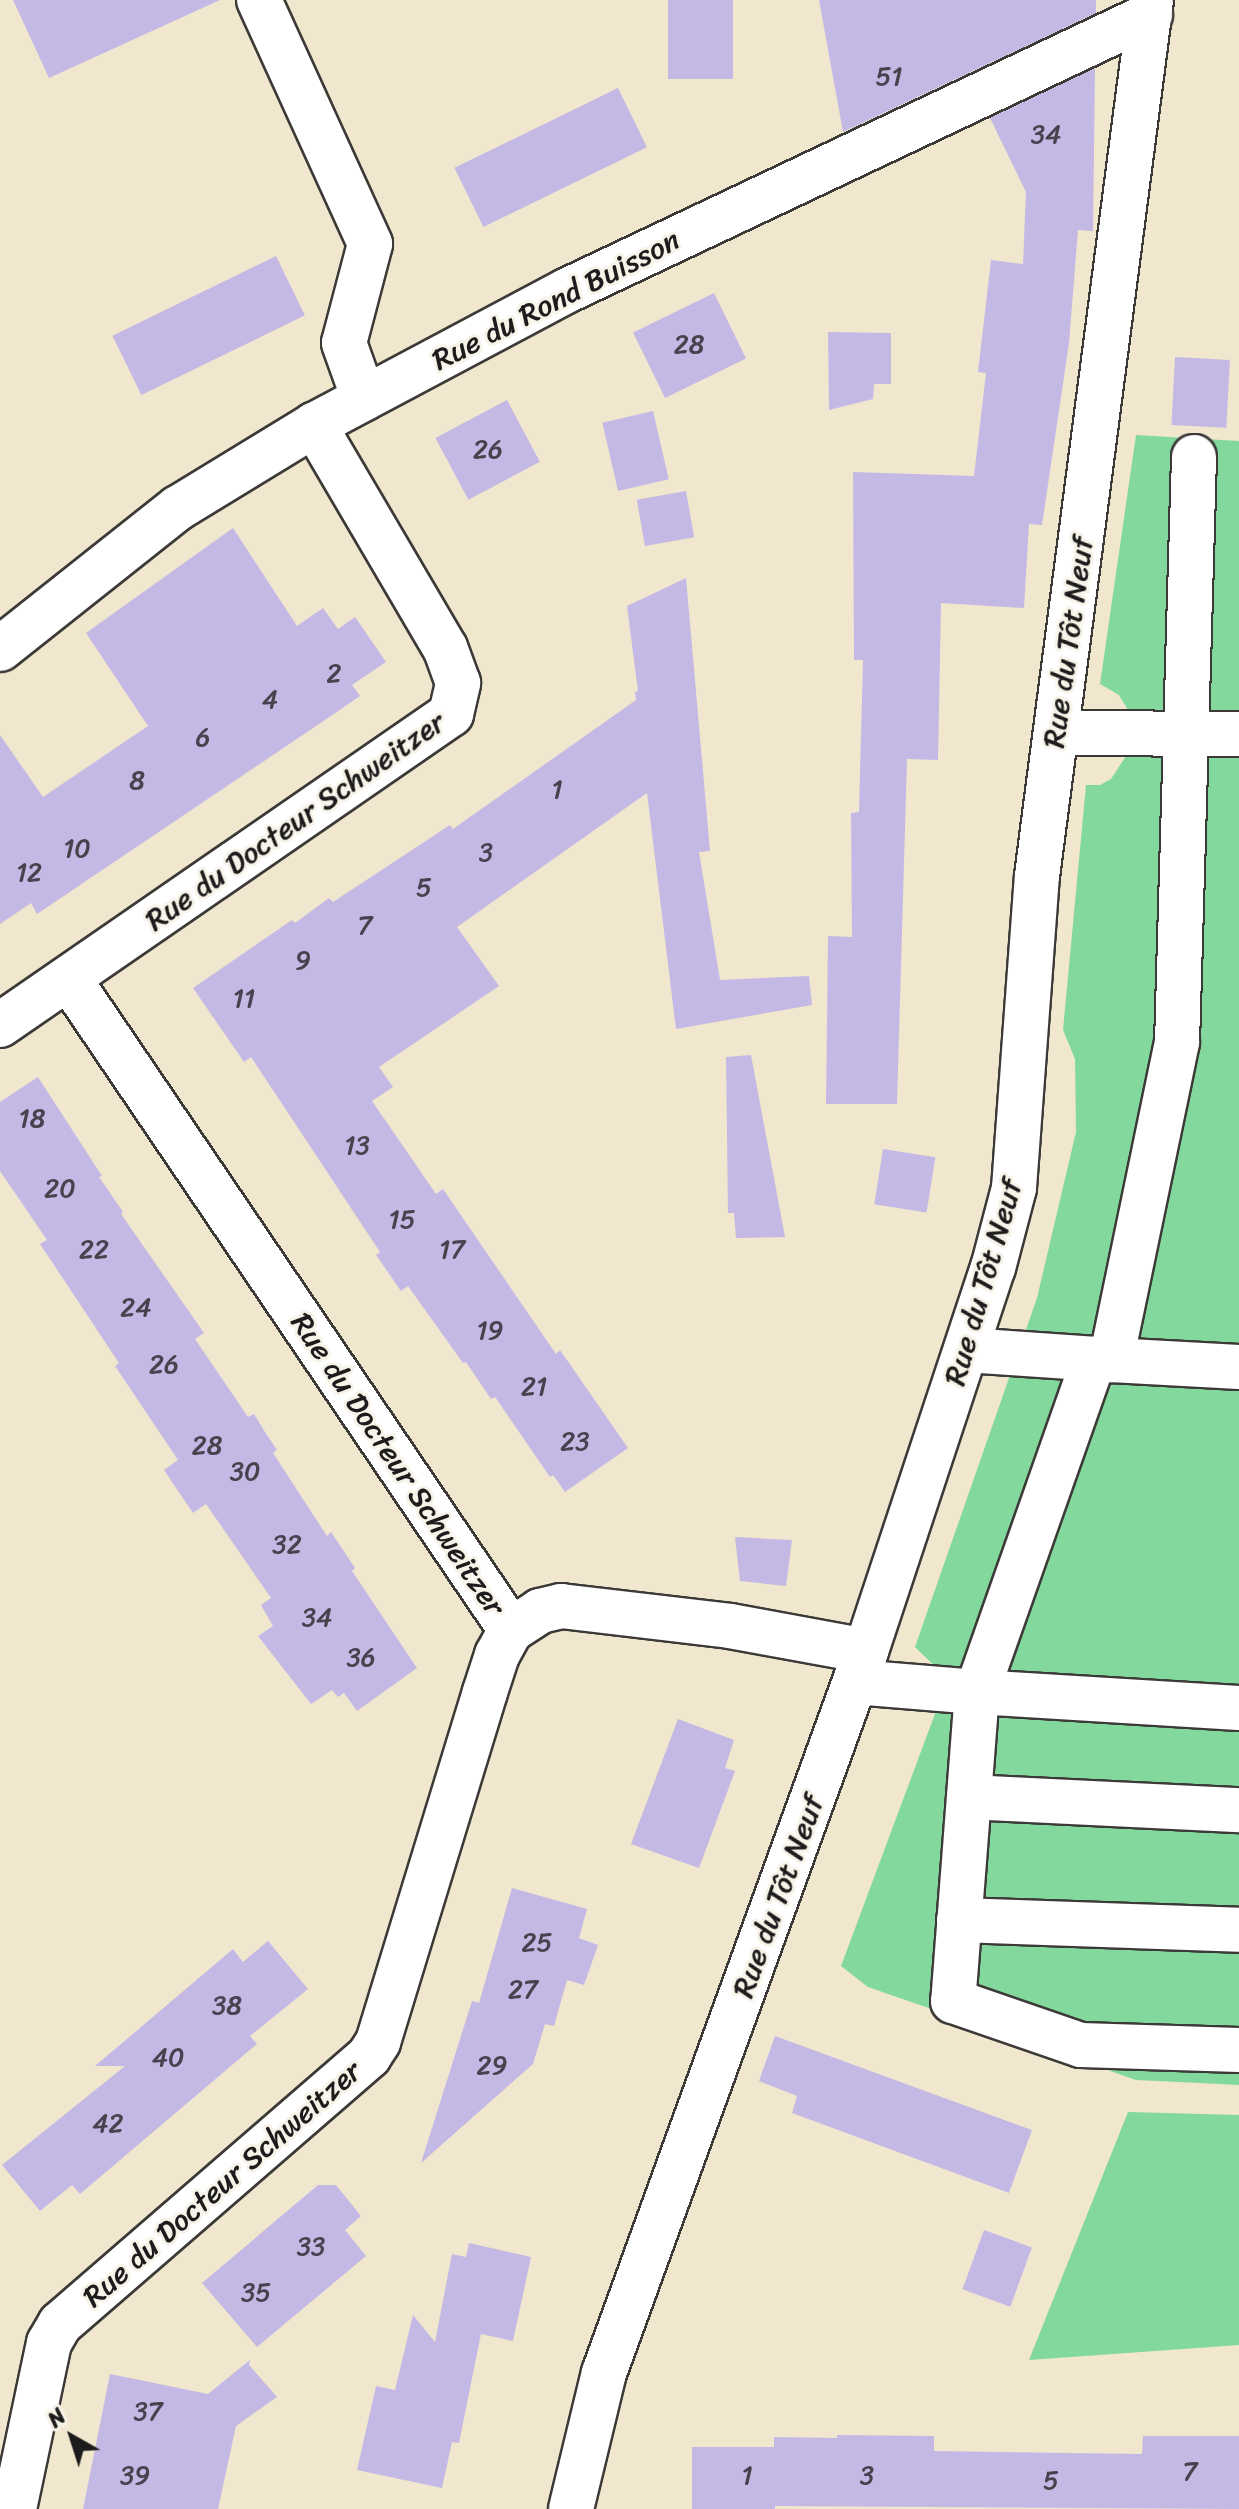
<!DOCTYPE html>
<html>
<head>
<meta charset="utf-8">
<style>
  body { margin:0 }
  #map { position:relative; width:1239px; height:2509px; overflow:hidden; background:#f0e7ce; font-family:Sriracha,sans-serif }
  div>[style] { position:absolute }
  .green>* { inset:0; background:#83d99d }
  .building>* { inset:0; background:#c4b9e5; transform-origin:0 0 }
  .roads { filter:drop-shadow(2px 0 #3c3a37) drop-shadow(-2px 0 #3c3a37) drop-shadow(0 2px #3c3a37) drop-shadow(0 -2px #3c3a37) }
  .minor>* { height:44px; margin:-22px; padding:0 22px; transform-origin:22px; border-radius:22px; background:#fff }
  span { translate:-50% -50%; white-space:nowrap; text-align:center; line-height:1.15; -webkit-text-stroke:6px #f7f3e8; paint-order:stroke }
  .number-label { font-size:26px; color:#46434e }
  .number-label span { -webkit-text-stroke-width:0 }
  .street-label { font-size:30px; color:#1c1c1c }
  .north { position:absolute; left:32px; top:2397px; width:80px; height:80px; -webkit-text-stroke:6px #f7f3e8; paint-order:stroke; rotate:321deg; font-size:22px; font-weight:700; line-height:32px; text-align:center; color:#1c1c1c }
  .north::after { content:''; display:block; margin:auto; width:28px; height:36px; background:#1c1c1c; clip-path:polygon(50% 0,100% 100%,50% 72%,0 100%) }
</style>
</head>
<body>
<div id="map">
  <div class="green">
    <div style="clip-path:polygon(1136px 435px,1239px 441px,1239px 2085px,1136px 2080px,868px 1987px,841px 1966px,948px 1679px,915px 1647px,1037px 1298px,1076px 1132px,1075px 1059px,1063px 1030px,1086px 785px,1100px 785px,1111px 779px,1128px 753px,1128px 710px,1119px 695px,1100px 684px)"></div>
    <div style="clip-path:polygon(1128px 2112px,1239px 2115px,1239px 2345px,1029px 2360px)"></div>
  </div>
  <div class="building">
    <div style="clip-path:polygon(13px 0,220px 0,49px 78px)"></div>
    <div style="left:668px;top:0;width:65px;height:79px"></div>
    <div style="clip-path:polygon(819px 0,1096px 0,1096px 13px,843px 132px)"></div>
    <div style="clip-path:polygon(1095px 68px,1093px 231px,1078px 230px,1069px 343px,1042px 525px,1029px 524px,1024px 608px,941px 603px,938px 760px,907px 759px,897px 1104px,826px 1104px,828px 936px,852px 937px,851px 813px,859px 812px,863px 660px,854px 660px,853px 472px,974px 476px,986px 373px,978px 372px,991px 260px,1023px 264px,1026px 192px,990px 118px)"></div>
    <div style="left:618px;top:88px;width:66px;height:182px;rotate:64deg"></div>
    <div style="left:276px;top:256px;width:66px;height:182px;rotate:64deg"></div>
    <div style="left:714px;top:293px;width:73px;height:90px;rotate:64deg"></div>
    <div style="clip-path:polygon(828px 332px,891px 333px,891px 384px,874px 384px,873px 399px,829px 410px)"></div>
    <div style="left:1175px;top:357px;width:55px;height:68px;rotate:3deg"></div>
    <div style="left:507px;top:400px;width:70px;height:81px;rotate:62deg"></div>
    <div style="left:653px;top:411px;width:70px;height:52px;rotate:77deg"></div>
    <div style="left:686px;top:491px;width:47px;height:50px;rotate:80deg"></div>
    <div style="clip-path:polygon(233px 528px,297px 626px,323px 608px,338px 629px,355px 617px,386px 662px,352px 685px,360px 696px,328px 718px,37px 914px,31px 903px,0 924px,0 735px,43px 797px,148px 726px,86px 633px)"></div>
    <div style="clip-path:polygon(686px 578px,710px 851px,699px 852px,720px 980px,809px 976px,812px 1005px,676px 1029px,647px 793px,457px 927px,499px 986px,379px 1067px,393px 1087px,372px 1101px,436px 1194px,443px 1189px,556px 1354px,560px 1350px,628px 1448px,565px 1492px,553px 1475px,550px 1477px,495px 1397px,491px 1399px,466px 1362px,463px 1363px,408px 1286px,401px 1291px,376px 1255px,380px 1252px,251px 1057px,244px 1062px,193px 988px,292px 920px,295px 923px,329px 898px,333px 902px,450px 825px,453px 829px,636px 700px,635px 692px,638px 691px,627px 606px)"></div>
    <div style="clip-path:polygon(751px 1055px,785px 1237px,736px 1238px,734px 1213px,728px 1213px,726px 1057px)"></div>
    <div style="clip-path:polygon(38px 1077px,102px 1176px,99px 1177px,123px 1212px,121px 1214px,204px 1333px,195px 1339px,248px 1417px,254px 1414px,265px 1432px,277px 1450px,273px 1453px,327px 1536px,331px 1532px,355px 1568px,352px 1571px,417px 1668px,357px 1711px,344px 1693px,338px 1697px,332px 1690px,311px 1704px,258px 1636px,273px 1626px,261px 1605px,271px 1598px,206px 1504px,193px 1513px,164px 1470px,178px 1460px,115px 1366px,119px 1363px,40px 1244px,47px 1240px,0 1171px,0 1102px)"></div>
    <div style="left:883px;top:1149px;width:53px;height:56px;rotate:9deg"></div>
    <div style="clip-path:polygon(735px 1537px,792px 1540px,786px 1586px,740px 1581px)"></div>
    <div style="clip-path:polygon(678px 1719px,734px 1740px,725px 1768px,735px 1771px,699px 1868px,631px 1844px)"></div>
    <div style="clip-path:polygon(512px 1888px,587px 1909px,579px 1938px,598px 1945px,584px 1985px,567px 1980px,554px 2026px,545px 2024px,533px 2064px,421px 2163px,472px 2001px,479px 2003px)"></div>
    <div style="clip-path:polygon(268px 1941px,308px 1989px,250px 2036px,257px 2044px,80px 2194px,72px 2185px,40px 2211px,2px 2165px,125px 2066px,95px 2066px,233px 1949px,243px 1962px)"></div>
    <div style="clip-path:polygon(775px 2036px,1032px 2130px,1009px 2193px,792px 2113px,797px 2096px,759px 2081px)"></div>
    <div style="clip-path:polygon(318px 2185px,336px 2185px,361px 2216px,345px 2230px,366px 2256px,257px 2347px,202px 2283px)"></div>
    <div style="left:984px;top:2230px;width:51px;height:63px;rotate:20deg"></div>
    <div style="clip-path:polygon(469px 2243px,531px 2257px,513px 2341px,481px 2334px,459px 2443px,452px 2442px,442px 2488px,357px 2470px,376px 2386px,395px 2390px,413px 2315px,435px 2342px,452px 2254px,466px 2257px)"></div>
    <div style="clip-path:polygon(250px 2360px,249px 2365px,277px 2397px,236px 2426px,218px 2509px,83px 2509px,110px 2374px,208px 2394px)"></div>
    <div style="clip-path:polygon(837px 2435px,934px 2436px,934px 2451px,1142px 2454px,1143px 2436px,1239px 2436px,1239px 2509px,775px 2506px,775px 2509px,692px 2509px,692px 2447px,774px 2447px,774px 2437px,837px 2438px)"></div>
  </div>
  <div class="roads">
    <div class="minor">
      <div style="left:259px;top:0;width:268px;rotate:65.5deg"></div>
      <div style="left:370px;top:244px;width:102px;rotate:104.7deg"></div>
      <div style="left:344px;top:343px;width:59px;rotate:70.3deg"></div>
      <div style="left:1194px;top:457px;width:585px;rotate:91.66deg"></div>
      <div style="left:1177px;top:1042px;width:325px;rotate:101.7deg"></div>
      <div style="left:1111px;top:1360px;width:128px;rotate:3.1deg"></div>
      <div style="left:0;top:649px;width:227px;rotate:-38.4deg"></div>
      <div style="left:178px;top:508px;width:159px;rotate:-31.4deg"></div>
      <div style="left:314px;top:425px;width:285px;rotate:-28deg"></div>
      <div style="left:566px;top:291px;width:646px;rotate:-25.3deg"></div>
      <div style="left:1056px;top:733px;width:183px;rotate:0.3deg"></div>
      <div style="left:69px;top:979px;width:787px;rotate:55.83deg"></div>
      <div style="left:511px;top:1630px;width:35px;rotate:-33deg"></div>
      <div style="left:540px;top:1611px;width:22px;rotate:-13deg"></div>
      <div style="left:561px;top:1606px;width:170px;rotate:6.7deg"></div>
      <div style="left:730px;top:1626px;width:138px;rotate:10.4deg"></div>
      <div style="left:0;top:1025px;width:548px;rotate:-34.59deg"></div>
      <div style="left:451px;top:714px;width:32px;rotate:-77deg"></div>
      <div style="left:458px;top:683px;width:37px;rotate:-110deg"></div>
      <div style="left:445px;top:648px;width:259px;rotate:-120.4deg"></div>
      <div style="left:966px;top:1350px;width:145px;rotate:3.9deg"></div>
      <div style="left:1094px;top:1359px;width:353px;rotate:109.4deg"></div>
      <div style="left:977px;top:1692px;width:262px;rotate:3.5deg"></div>
      <div style="left:855px;top:1682px;width:122px;rotate:4.7deg"></div>
      <div style="left:977px;top:1692px;width:310px;rotate:94.4deg"></div>
      <div style="left:953px;top:2001px;width:135px;rotate:19deg"></div>
      <div style="left:1081px;top:2045px;width:158px;rotate:1.8deg"></div>
      <div style="left:969px;top:1797px;width:270px;rotate:2.8deg"></div>
      <div style="left:959px;top:1920px;width:280px;rotate:2deg"></div>
      <div style="left:14px;top:2509px;width:170px;rotate:-78.1deg"></div>
      <div style="left:49px;top:2343px;width:22px;rotate:-60deg"></div>
      <div style="left:60px;top:2324px;width:409px;rotate:-40.9deg"></div>
      <div style="left:369px;top:2056px;width:17px;rotate:-57deg"></div>
      <div style="left:378px;top:2042px;width:366px;rotate:-73deg"></div>
      <div style="left:485px;top:1692px;width:39px;rotate:-72deg"></div>
      <div style="left:497px;top:1655px;width:29px;rotate:-61deg"></div>
      <div style="left:571px;top:2509px;width:140px;rotate:-76.4deg"></div>
      <div style="left:604px;top:2373px;width:768px;rotate:-70.06deg"></div>
      <div style="left:866px;top:1651px;width:404px;rotate:-71.7deg"></div>
      <div style="left:993px;top:1268px;width:83px;rotate:-75.3deg"></div>
      <div style="left:1014px;top:1188px;width:313px;rotate:-85.8deg"></div>
      <div style="left:1037px;top:876px;width:883px;rotate:-82.59deg"></div>
    </div>
  </div>
  <div class="number-label">
    <span style="left:889px;top:77px">51</span>
    <span style="left:1046px;top:135px">34</span>
    <span style="left:689px;top:345px">28</span>
    <span style="left:488px;top:450px">26</span>
    <span style="left:334px;top:674px">2</span>
    <span style="left:270px;top:700px">4</span>
    <span style="left:203px;top:738px">6</span>
    <span style="left:137px;top:781px">8</span>
    <span style="left:557px;top:790px">1</span>
    <span style="left:77px;top:849px">10</span>
    <span style="left:486px;top:853px">3</span>
    <span style="left:29px;top:873px">12</span>
    <span style="left:424px;top:888px">5</span>
    <span style="left:365px;top:926px">7</span>
    <span style="left:303px;top:961px">9</span>
    <span style="left:244px;top:999px">11</span>
    <span style="left:32px;top:1119px">18</span>
    <span style="left:357px;top:1146px">13</span>
    <span style="left:60px;top:1189px">20</span>
    <span style="left:402px;top:1220px">15</span>
    <span style="left:94px;top:1250px">22</span>
    <span style="left:452px;top:1250px">17</span>
    <span style="left:136px;top:1308px">24</span>
    <span style="left:490px;top:1331px">19</span>
    <span style="left:164px;top:1365px">26</span>
    <span style="left:534px;top:1387px">21</span>
    <span style="left:575px;top:1442px">23</span>
    <span style="left:207px;top:1446px">28</span>
    <span style="left:245px;top:1472px">30</span>
    <span style="left:287px;top:1545px">32</span>
    <span style="left:317px;top:1618px">34</span>
    <span style="left:361px;top:1658px">36</span>
    <span style="left:537px;top:1943px">25</span>
    <span style="left:523px;top:1990px">27</span>
    <span style="left:227px;top:2006px">38</span>
    <span style="left:168px;top:2058px">40</span>
    <span style="left:492px;top:2066px">29</span>
    <span style="left:108px;top:2124px">42</span>
    <span style="left:311px;top:2247px">33</span>
    <span style="left:256px;top:2293px">35</span>
    <span style="left:148px;top:2412px">37</span>
    <span style="left:1190px;top:2472px">7</span>
    <span style="left:135px;top:2476px">39</span>
    <span style="left:747px;top:2476px">1</span>
    <span style="left:867px;top:2476px">3</span>
    <span style="left:1051px;top:2481px">5</span>
  </div>
  <div class="street-label">
    <span style="left:556px;top:300px;rotate:-27deg">Rue du Rond Buisson</span>
    <span style="left:1068px;top:642px;rotate:-82deg">Rue du Tôt Neuf</span>
    <span style="left:295px;top:821px;rotate:-35deg">Rue du Docteur Schweitzer</span>
    <span style="left:983px;top:1282px;rotate:-74deg">Rue du Tôt Neuf</span>
    <span style="left:398px;top:1464px;rotate:56deg">Rue du Docteur Schweitzer</span>
    <span style="left:778px;top:1896px;rotate:-70deg">Rue du Tôt Neuf</span>
    <span style="left:222px;top:2184px;rotate:-41deg">Rue du Docteur Schweitzer</span>
  </div>
  <div class="north">N</div>
</div>
</body>
</html>
